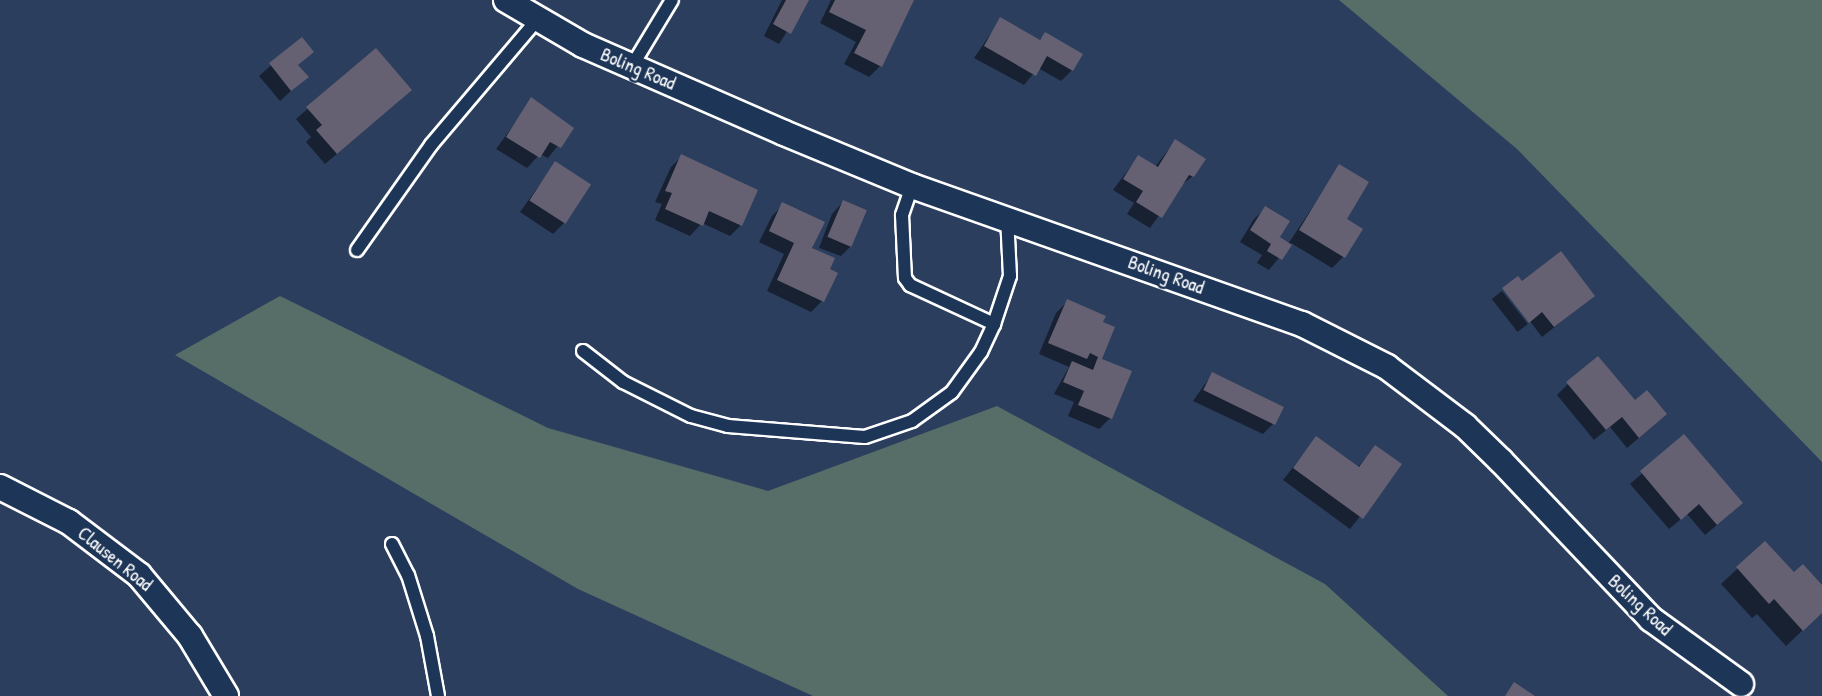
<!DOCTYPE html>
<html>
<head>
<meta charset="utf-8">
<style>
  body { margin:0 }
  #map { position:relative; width:1822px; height:696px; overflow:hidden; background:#2b3e5d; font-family:"Patrick Hand",sans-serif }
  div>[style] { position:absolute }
  .green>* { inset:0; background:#576d68 }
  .shadow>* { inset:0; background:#0007; transform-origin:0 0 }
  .building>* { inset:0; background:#656173; transform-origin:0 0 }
  .roads { filter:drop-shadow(2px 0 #fff) drop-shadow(-2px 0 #fff) drop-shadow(0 2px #fff) drop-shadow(0 -2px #fff) }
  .lane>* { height:12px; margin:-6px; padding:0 6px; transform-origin:6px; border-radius:6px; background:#1d3557 }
  .street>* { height:24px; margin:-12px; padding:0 12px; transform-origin:12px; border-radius:12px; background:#1d3557 }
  span { translate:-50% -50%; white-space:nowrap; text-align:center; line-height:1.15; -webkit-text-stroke:5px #1d3557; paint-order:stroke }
  .street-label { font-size:19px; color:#fff }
</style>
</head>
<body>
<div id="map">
  <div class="green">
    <div style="clip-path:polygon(1339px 0,1822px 0,1822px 462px,1517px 149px)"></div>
    <div style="clip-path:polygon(280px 296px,548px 428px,768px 491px,997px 406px,1325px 584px,1448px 696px,813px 696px,578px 589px,175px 355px)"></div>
  </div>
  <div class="shadow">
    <div style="clip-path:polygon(782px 0,807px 0,779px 44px,764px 36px)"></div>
    <div style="clip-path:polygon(831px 0,913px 0,880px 66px,869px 77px,844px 64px,856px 42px,820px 23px)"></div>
    <div style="clip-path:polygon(1000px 20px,1038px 41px,1045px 35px,1072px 70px,1061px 81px,1038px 68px,1024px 85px,974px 58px)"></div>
    <div style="clip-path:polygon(301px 39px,312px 52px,297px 66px,306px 77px,280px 101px,259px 76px)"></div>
    <div style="clip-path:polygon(375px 50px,399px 101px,325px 164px,306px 142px,311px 137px,296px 119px)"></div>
    <div style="clip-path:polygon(532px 100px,571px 129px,548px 158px,540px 154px,527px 168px,496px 149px)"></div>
    <div style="clip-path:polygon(1175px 141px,1193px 176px,1180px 186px,1150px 228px,1127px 214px,1134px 203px,1113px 190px,1138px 157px,1155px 167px)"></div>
    <div style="clip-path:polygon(682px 156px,741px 225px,730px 236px,702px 223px,690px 236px,655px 220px,662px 204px,655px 202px,671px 167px)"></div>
    <div style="clip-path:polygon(555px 163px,564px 223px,553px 234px,520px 212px)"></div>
    <div style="clip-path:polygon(1340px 166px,1344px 220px,1360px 230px,1343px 257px,1332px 268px,1291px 243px,1269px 270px,1257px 263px,1262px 255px,1240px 242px,1254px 219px,1266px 208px,1277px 238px,1288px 244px)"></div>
    <div style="clip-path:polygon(843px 202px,852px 245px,841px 256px,819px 248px,832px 214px)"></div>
    <div style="clip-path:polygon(783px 205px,828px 270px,822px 301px,811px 312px,767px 291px,784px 254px,759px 242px,772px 216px)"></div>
    <div style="clip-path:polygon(1522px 283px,1593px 296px,1542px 337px,1505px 288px)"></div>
    <div style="left:1502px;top:291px;width:42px;height:13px;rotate:52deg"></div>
    <div style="clip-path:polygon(1067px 302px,1100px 359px,1110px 418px,1099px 429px,1068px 416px,1074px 402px,1054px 394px,1069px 367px,1039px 354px,1056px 313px)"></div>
    <div style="clip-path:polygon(1212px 374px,1274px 423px,1263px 434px,1193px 401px)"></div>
    <div style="clip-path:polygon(1568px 384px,1654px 425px,1627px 448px,1610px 427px,1594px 440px,1557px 395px)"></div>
    <div style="clip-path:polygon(1684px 437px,1730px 514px,1705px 535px,1687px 514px,1669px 529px,1630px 484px)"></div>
    <div style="clip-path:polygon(1316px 438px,1357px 468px,1375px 447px,1400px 465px,1350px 529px,1283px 480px)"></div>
    <div style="clip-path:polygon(1765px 543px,1794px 574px,1822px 588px,1822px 612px,1786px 646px,1757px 614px,1752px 618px,1721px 584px)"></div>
  </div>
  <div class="building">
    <div style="clip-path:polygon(786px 0,809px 0,791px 34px,773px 24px)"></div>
    <div style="clip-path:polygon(835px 0,914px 0,882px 67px,854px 53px,866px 30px,829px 12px)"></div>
    <div style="clip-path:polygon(1000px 17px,1040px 40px,1045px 32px,1083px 54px,1073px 71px,1047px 56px,1036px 76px,984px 46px)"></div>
    <div style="clip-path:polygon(302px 37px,314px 52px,298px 65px,309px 77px,291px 91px,269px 63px)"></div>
    <div style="clip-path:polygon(376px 48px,412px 90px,337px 154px,316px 130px,322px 125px,306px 107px)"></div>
    <div style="clip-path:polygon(531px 97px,574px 128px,561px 148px,550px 142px,540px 158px,506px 137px)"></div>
    <div style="clip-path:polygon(1175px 139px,1206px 159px,1194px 177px,1189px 175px,1162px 218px,1136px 202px,1143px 191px,1123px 179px,1138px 155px,1158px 167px)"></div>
    <div style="clip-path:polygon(681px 154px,758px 190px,742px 226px,709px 211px,703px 226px,665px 209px,672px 193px,665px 191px)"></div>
    <div style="left:555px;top:161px;width:43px;height:47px;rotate:33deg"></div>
    <div style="clip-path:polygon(1339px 164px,1369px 182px,1347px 219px,1363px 229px,1345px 258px,1299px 230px)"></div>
    <div style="left:843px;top:200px;width:26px;height:40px;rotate:23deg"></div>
    <div style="clip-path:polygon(782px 202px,825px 222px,812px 248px,835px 258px,830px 269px,838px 273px,824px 302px,777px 280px,794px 243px,769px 231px)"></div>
    <div style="clip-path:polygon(1265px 206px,1290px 221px,1280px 237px,1292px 245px,1282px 260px,1267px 251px,1271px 244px,1250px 230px)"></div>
    <div style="clip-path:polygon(1561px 251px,1595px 296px,1554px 327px,1542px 312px,1529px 323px,1502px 288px,1518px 276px,1522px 281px)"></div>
    <div style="clip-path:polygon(1067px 299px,1106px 316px,1103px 322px,1115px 327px,1102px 359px,1132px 371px,1112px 419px,1078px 405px,1084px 391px,1063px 382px,1072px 361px,1093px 370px,1098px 357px,1090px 353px,1087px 359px,1048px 343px)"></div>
    <div style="clip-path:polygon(1598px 356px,1635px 400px,1647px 390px,1667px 414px,1639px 438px,1622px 417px,1606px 430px,1566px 382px)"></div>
    <div style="left:1212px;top:372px;width:80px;height:20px;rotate:26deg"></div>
    <div style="clip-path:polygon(1684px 434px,1743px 503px,1717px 525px,1699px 504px,1681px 520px,1640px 471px)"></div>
    <div style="clip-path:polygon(1316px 436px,1359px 467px,1375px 445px,1402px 464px,1363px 519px,1293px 468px)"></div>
    <div style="clip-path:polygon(1765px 541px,1794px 572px,1803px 564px,1822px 585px,1822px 613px,1803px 631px,1774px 599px,1769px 604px,1736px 567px)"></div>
    <div style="clip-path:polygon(1514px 682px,1535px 696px,1505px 696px)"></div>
  </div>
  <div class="roads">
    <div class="lane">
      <div style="left:632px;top:66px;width:77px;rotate:-58.8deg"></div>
      <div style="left:912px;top:186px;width:31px;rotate:109deg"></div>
      <div style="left:902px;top:215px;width:63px;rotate:87.3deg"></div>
      <div style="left:905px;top:278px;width:9px;rotate:54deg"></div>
      <div style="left:910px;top:285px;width:93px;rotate:24.9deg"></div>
      <div style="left:994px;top:324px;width:51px;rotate:-71.6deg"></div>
      <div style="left:1010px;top:276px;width:59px;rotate:-92.9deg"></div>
      <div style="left:357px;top:250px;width:128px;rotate:-54.8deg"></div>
      <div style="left:431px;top:145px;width:164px;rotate:-49.7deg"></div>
      <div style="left:583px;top:351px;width:51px;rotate:37.8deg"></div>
      <div style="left:623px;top:382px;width:76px;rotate:26.6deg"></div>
      <div style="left:691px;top:416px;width:38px;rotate:15deg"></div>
      <div style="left:728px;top:426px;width:137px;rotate:4.6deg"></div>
      <div style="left:865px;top:437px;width:50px;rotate:-18.8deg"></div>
      <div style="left:912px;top:421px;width:49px;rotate:-35.9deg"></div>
      <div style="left:952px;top:392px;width:49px;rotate:-54.1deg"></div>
      <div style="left:981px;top:352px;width:31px;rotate:-65deg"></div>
      <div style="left:392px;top:544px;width:35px;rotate:63deg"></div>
      <div style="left:408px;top:575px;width:64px;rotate:72.7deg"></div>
      <div style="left:427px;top:636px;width:61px;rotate:79.6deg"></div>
    </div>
    <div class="street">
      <div style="left:506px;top:0;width:89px;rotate:30.3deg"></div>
      <div style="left:583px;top:45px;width:219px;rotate:23.6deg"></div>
      <div style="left:784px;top:133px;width:139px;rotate:22.5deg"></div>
      <div style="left:912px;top:186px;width:414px;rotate:19.5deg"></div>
      <div style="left:1302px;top:324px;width:95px;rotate:26.8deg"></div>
      <div style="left:1387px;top:367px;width:98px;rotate:37.1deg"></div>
      <div style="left:1465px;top:426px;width:50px;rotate:44.2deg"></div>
      <div style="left:1501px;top:461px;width:218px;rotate:46.5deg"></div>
      <div style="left:1651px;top:619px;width:111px;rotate:35.8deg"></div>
      <div style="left:0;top:487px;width:77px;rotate:26.9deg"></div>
      <div style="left:69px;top:522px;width:88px;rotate:37.1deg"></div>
      <div style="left:139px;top:575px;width:80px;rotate:50.1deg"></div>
      <div style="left:190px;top:636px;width:70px;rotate:59deg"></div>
    </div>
  </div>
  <div class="street-label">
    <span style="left:638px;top:69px;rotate:23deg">Boling Road</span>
    <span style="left:1166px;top:275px;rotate:20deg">Boling Road</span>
    <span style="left:115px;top:559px;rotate:39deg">Clausen Road</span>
    <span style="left:1640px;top:605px;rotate:43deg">Boling Road</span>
  </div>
</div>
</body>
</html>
